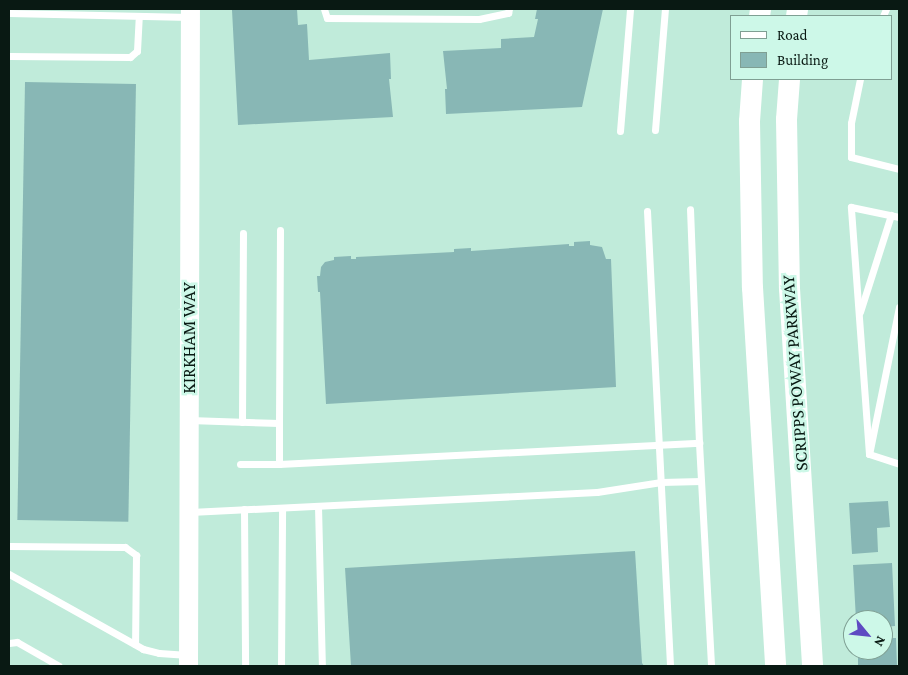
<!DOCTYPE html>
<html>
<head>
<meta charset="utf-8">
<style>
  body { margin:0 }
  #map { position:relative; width:908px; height:675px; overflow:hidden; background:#c0ebda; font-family:"Crimson Pro",serif }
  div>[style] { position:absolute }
  .building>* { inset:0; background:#88b7b5; transform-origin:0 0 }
  .service>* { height:7px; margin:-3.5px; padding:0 3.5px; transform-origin:3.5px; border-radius:3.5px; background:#fff }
  .secondary>* { height:19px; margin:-9.5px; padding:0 9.5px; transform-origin:9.5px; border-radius:9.5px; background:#fff }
  .primary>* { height:21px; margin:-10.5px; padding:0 10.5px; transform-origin:10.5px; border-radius:10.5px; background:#fff }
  span { translate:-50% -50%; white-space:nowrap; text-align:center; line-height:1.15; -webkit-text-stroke:5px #cdf8e8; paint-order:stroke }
  .street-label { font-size:18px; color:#091913 }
  .frame { position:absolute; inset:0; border:10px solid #091913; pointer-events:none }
  .legend { position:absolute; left:730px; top:15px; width:162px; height:65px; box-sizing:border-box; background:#cdf8e8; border:1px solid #7f9f93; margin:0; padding:6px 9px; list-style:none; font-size:15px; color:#091913 }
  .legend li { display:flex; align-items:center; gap:10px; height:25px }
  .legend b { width:25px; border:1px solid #7f9f93 }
  .north { position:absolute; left:843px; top:610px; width:50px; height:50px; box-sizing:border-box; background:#cdf8e8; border:1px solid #7f9f93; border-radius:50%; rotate:118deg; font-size:14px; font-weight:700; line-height:20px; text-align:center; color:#091913 }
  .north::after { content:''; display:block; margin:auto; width:18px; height:22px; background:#5e4ac2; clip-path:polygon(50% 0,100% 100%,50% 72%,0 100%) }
</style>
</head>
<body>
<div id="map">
  <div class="building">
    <div style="clip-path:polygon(235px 9px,297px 9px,298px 25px,307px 24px,309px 60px,390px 53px,391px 79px,389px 79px,393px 117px,238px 125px,232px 10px)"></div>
    <div style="clip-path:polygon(537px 9px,603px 9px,582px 107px,446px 114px,445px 89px,447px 89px,443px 51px,501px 48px,501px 39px,534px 37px,538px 19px,535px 19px)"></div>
    <div style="left:25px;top:82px;width:111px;height:438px;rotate:1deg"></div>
    <div style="clip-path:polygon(590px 241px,590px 245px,602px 247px,606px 259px,611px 259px,616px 387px,326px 404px,320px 292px,318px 292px,317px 276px,320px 276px,321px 267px,325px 262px,334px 260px,334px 257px,351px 256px,351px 259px,356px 259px,356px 257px,454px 252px,454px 249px,471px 248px,471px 251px,569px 244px,569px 246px,574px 246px,574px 242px)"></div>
    <div style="clip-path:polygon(888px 501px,890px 527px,877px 528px,878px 552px,852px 554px,849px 503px)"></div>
    <div style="clip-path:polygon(635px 551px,642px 663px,644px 666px,351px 666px,345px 568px)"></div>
    <div style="clip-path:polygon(892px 563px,895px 626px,883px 627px,883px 620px,856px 620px,853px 565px)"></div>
    <div style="clip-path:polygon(883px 638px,896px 638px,897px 666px,858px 666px,858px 650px,883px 650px)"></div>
  </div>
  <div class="service">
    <div style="left:324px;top:9px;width:9px;rotate:72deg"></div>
    <div style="left:327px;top:18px;width:152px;rotate:0.4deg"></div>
    <div style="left:479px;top:19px;width:30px;rotate:-12deg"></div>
    <div style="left:508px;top:13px;width:4px;rotate:-76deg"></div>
    <div style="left:9px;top:13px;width:181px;rotate:1.3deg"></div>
    <div style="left:883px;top:16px;width:8px;rotate:-67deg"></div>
    <div style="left:9px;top:56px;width:121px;rotate:0.5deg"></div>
    <div style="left:130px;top:57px;width:9px;rotate:-41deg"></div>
    <div style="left:137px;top:51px;width:35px;rotate:-87deg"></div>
    <div style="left:860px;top:79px;width:45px;rotate:101.6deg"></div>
    <div style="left:851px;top:123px;width:34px;rotate:90deg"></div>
    <div style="left:851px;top:157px;width:49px;rotate:14deg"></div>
    <div style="left:655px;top:130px;width:121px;rotate:-85.3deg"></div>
    <div style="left:620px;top:131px;width:122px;rotate:-85.3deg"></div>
    <div style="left:647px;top:211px;width:456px;rotate:87.1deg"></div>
    <div style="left:899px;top:307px;width:150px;rotate:101.5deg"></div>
    <div style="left:869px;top:454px;width:32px;rotate:18deg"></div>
    <div style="left:860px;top:312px;width:102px;rotate:-72.3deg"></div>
    <div style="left:189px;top:420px;width:90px;rotate:1.9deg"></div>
    <div style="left:279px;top:423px;width:193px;rotate:-89.7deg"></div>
    <div style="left:242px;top:422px;width:189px;rotate:-89.7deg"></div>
    <div style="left:699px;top:443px;width:223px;rotate:86.9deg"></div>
    <div style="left:869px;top:454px;width:248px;rotate:-94.2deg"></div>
    <div style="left:851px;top:207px;width:49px;rotate:11.8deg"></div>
    <div style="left:240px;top:464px;width:39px"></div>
    <div style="left:279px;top:464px;width:41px;rotate:-90deg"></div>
    <div style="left:279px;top:464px;width:421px;rotate:-2.9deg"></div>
    <div style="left:699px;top:443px;width:234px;rotate:-92.2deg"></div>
    <div style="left:318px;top:506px;width:160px;rotate:88.6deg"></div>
    <div style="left:244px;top:509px;width:157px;rotate:89.6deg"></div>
    <div style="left:190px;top:512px;width:407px;rotate:-2.8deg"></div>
    <div style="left:597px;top:492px;width:65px;rotate:-8.9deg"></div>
    <div style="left:661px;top:482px;width:40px;rotate:-1.4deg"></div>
    <div style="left:9px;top:546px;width:116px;rotate:0.5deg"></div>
    <div style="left:125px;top:547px;width:14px;rotate:36deg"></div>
    <div style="left:136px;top:555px;width:89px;rotate:90.6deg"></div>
    <div style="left:9px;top:574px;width:154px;rotate:29.2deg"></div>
    <div style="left:143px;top:649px;width:16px;rotate:14deg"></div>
    <div style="left:159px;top:653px;width:29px;rotate:4deg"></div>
    <div style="left:9px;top:643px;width:8px;rotate:-7deg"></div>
    <div style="left:17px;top:642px;width:48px;rotate:29.7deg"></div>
    <div style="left:281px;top:666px;width:158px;rotate:-89.6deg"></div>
  </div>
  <div class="secondary">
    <div style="left:188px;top:666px;width:657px;rotate:-89.83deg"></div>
  </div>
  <div class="primary">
    <div style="left:759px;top:16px;width:7px;rotate:-82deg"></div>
    <div style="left:796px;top:16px;width:7px;rotate:-82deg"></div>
    <div style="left:752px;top:79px;width:42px;rotate:94.1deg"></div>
    <div style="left:749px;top:121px;width:166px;rotate:89deg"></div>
    <div style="left:752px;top:287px;width:380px;rotate:86.5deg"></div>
    <div style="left:789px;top:79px;width:40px;rotate:94.3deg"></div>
    <div style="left:786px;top:119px;width:169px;rotate:89deg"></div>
    <div style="left:789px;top:288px;width:379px;rotate:86.5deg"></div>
  </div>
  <div class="street-label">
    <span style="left:189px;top:338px;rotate:-90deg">KIRKHAM WAY</span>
    <span style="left:795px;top:373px;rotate:-94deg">SCRIPPS POWAY PARKWAY</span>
  </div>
  <div class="frame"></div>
  <ul class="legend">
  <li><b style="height:6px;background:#fff"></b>Road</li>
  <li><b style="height:14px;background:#88b7b5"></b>Building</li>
  </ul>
  <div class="north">N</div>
</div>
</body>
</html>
